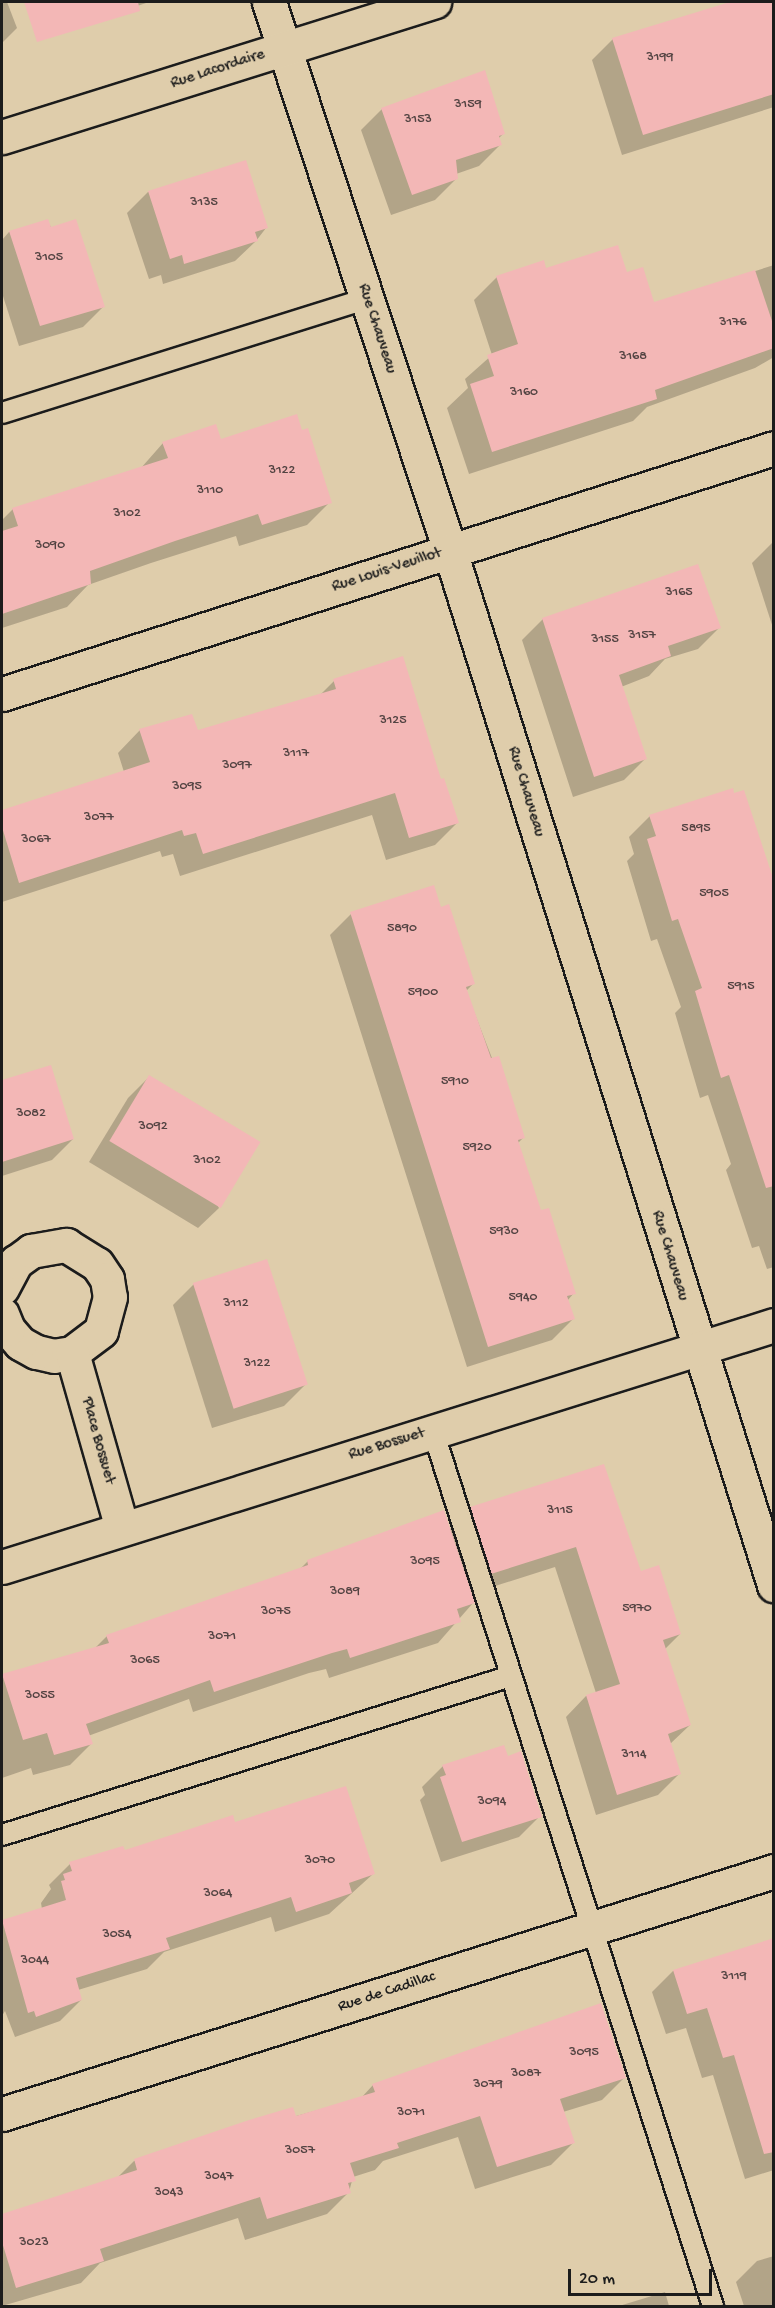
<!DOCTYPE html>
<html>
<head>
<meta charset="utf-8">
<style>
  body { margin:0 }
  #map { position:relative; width:775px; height:2308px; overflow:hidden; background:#dfcdab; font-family:"Gochi Hand",sans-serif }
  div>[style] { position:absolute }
  .shadow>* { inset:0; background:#0003 }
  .building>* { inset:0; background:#f3b7b6; transform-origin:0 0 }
  .roads { filter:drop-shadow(2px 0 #1c1c1c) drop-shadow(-2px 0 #1c1c1c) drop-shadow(0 2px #1c1c1c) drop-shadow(0 -2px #1c1c1c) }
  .lane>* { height:20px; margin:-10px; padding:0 10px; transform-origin:10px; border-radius:10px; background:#dfcdab }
  .street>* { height:33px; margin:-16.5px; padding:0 16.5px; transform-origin:16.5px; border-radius:16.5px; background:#dfcdab }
  .secondary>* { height:33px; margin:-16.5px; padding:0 16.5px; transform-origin:16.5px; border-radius:16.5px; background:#dfcdab }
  span { translate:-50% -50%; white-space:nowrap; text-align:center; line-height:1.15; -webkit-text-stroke:4.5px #dfcdab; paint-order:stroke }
  .number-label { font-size:14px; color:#524342 }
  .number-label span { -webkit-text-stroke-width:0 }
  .street-label { font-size:16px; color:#1c1c1c }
  .frame { position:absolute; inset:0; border:3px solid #1c1c1c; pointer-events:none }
  .scale { position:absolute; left:568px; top:2269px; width:144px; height:27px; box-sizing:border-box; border:3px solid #1c1c1c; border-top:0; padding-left:8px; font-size:18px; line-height:21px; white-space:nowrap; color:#1c1c1c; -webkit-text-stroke:4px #dfcdab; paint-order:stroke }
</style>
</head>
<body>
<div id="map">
  <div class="shadow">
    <div style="clip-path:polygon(2px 2px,7px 2px,17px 28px,2px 43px)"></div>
    <div style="clip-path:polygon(51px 2px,149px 2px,61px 32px)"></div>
    <div style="clip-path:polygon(733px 2px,774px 2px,774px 107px,622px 155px,592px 60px,613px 39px)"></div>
    <div style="clip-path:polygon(382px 109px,503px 134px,499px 138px,500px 145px,479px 166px,456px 174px,456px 179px,435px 200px,391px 215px,361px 130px)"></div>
    <div style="clip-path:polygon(245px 162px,266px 228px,256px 241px,235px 261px,163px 284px,161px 275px,149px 279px,127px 213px,148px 192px)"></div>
    <div style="clip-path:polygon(47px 221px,104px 306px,83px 327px,19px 346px,2px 293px,2px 240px,9px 232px)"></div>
    <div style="clip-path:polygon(774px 265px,774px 357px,755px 368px,647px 407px,633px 421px,469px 474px,447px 408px,468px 388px,465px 379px,492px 355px,474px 300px,497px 277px,546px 270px,626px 274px,653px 304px)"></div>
    <div style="clip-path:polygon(220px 441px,330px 502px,307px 525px,239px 546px,236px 536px,151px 563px,88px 585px,67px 607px,2px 628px,2px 520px,13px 509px,141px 468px,163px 443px)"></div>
    <div style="clip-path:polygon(773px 542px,774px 542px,774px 631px,752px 563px)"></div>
    <div style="clip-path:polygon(543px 619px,719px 628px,698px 649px,665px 659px,649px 676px,621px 687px,645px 759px,624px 780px,573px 797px,522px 640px)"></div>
    <div style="clip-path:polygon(334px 681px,440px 781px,457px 823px,435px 845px,386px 860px,372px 815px,180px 876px,173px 854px,162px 857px,160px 851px,2px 902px,2px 811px,124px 772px,118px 753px,140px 730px,197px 732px,319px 696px)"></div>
    <div style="clip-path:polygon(650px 816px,774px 920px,774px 1267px,767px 1269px,759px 1246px,752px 1248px,726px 1170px,731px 1164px,708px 1095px,700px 1098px,675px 1013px,681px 1007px,657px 939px,651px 941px,627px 861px,634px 854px,629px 837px)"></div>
    <div style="clip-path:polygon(440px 909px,473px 984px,466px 991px,523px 1138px,518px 1143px,540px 1211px,574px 1293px,567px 1301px,573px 1319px,552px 1340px,467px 1367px,330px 935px,351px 914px)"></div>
    <div style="clip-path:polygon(50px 1067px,73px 1139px,52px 1160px,2px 1176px,2px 1082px)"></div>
    <div style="clip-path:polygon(149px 1077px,219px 1208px,198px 1228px,89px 1162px,128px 1098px)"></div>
    <div style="clip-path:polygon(194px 1284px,305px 1385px,284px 1406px,212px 1428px,173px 1305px)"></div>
    <div style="clip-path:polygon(603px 1466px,640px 1573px,680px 1634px,665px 1649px,690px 1725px,670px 1744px,679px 1774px,658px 1795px,596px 1815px,566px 1717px,586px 1696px,596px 1693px,555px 1567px,470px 1594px,473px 1603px,438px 1643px,329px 1678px,326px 1669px,309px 1673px,193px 1712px,189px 1699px,88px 1736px,91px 1744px,70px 1765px,33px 1775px,31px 1768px,2px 1778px,2px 1675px,94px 1649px,107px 1636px,299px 1570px,308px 1561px,449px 1530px,471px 1508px)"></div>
    <div style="clip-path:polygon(507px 1758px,540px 1816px,519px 1837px,441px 1862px,420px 1800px,425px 1795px,422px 1787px,443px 1766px)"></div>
    <div style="clip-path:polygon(234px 1824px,373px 1874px,329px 1914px,275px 1932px,271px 1917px,164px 1952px,147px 1969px,78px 1990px,81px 2000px,60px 2021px,15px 2037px,5px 2011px,2px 2016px,2px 1921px,42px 1909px,41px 1903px,51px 1889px,49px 1885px,70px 1864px)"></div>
    <div style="clip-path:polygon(774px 1939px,774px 2170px,745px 2179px,713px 2075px,702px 2078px,686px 2028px,666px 2034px,652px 1992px,673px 1971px)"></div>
    <div style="clip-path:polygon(624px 2078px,602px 2100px,563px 2112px,573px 2143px,551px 2165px,475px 2189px,458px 2137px,383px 2161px,375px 2170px,353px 2177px,349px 2192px,327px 2214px,245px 2240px,238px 2218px,100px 2263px,81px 2283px,2px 2306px,2px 2216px,116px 2179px,134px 2161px,361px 2098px,373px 2085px)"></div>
    <div style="clip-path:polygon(774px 2256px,774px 2306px,744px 2306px,736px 2282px,757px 2261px)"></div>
    <div style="clip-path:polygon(665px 2292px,669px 2306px,619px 2306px)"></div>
  </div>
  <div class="building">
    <div style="clip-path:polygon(24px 2px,138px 2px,140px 11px,37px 42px)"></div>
    <div style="clip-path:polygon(730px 2px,774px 2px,774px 94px,643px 135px,612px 38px)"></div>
    <div style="clip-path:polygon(485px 70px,505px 134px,499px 136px,502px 145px,456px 160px,458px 179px,412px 195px,381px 108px)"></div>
    <div style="clip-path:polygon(246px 160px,268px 228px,255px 232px,258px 241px,184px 264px,182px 255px,170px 259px,148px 191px)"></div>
    <div style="clip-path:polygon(48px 219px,51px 227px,76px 219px,105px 307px,40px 326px,9px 231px)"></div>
    <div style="clip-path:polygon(618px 245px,627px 272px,643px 267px,654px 302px,755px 270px,774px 327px,774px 348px,655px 390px,657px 399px,492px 452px,470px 384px,494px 376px,487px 355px,518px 344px,496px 276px,544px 260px,546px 268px)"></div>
    <div style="clip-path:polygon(297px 414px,302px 430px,308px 428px,332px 503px,262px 525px,258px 514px,175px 541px,90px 571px,91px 584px,2px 614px,2px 531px,18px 526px,12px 508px,168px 458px,162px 442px,216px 424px,221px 439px)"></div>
    <div style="clip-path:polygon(698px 564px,721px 628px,668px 646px,671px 656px,619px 675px,647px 759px,594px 777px,542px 618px)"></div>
    <div style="clip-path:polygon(403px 656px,441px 779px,444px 778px,459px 823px,409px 838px,395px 793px,203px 854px,196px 833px,184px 836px,182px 830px,19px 883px,2px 827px,2px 810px,150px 762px,139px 729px,192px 714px,198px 730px,336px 689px,333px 679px)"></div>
    <div style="clip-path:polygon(733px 788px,734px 793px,744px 790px,774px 881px,774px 1186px,766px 1188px,729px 1075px,721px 1078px,695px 991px,702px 988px,678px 919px,672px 921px,647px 839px,656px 836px,649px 815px)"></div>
    <div style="clip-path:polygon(434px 885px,441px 907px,449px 904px,475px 984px,466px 987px,491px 1058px,499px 1056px,525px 1138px,518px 1140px,541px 1210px,549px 1208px,576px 1294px,567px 1296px,575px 1319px,488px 1347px,350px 912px)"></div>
    <div style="clip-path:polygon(51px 1065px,74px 1139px,2px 1162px,2px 1080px)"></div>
    <div style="left:149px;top:1075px;width:130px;height:77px;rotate:31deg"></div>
    <div style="left:267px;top:1259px;width:132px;height:78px;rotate:72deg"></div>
    <div style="clip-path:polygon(604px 1464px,641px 1571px,659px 1565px,681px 1634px,663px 1640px,691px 1725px,668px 1734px,681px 1774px,617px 1795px,586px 1695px,620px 1684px,576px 1547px,491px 1574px,470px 1507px)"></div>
    <div style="clip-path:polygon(444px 1510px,475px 1603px,457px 1609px,461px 1622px,350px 1658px,347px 1649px,332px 1653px,214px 1692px,210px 1680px,86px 1724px,93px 1744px,54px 1755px,47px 1733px,23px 1740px,2px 1674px,109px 1643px,106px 1635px,308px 1565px,307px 1560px)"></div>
    <div style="clip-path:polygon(504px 1745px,508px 1756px,521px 1751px,542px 1817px,462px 1842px,440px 1777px,446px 1775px,442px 1765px)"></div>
    <div style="clip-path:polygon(346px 1786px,375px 1874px,349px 1883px,352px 1893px,296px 1912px,291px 1897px,166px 1938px,170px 1949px,76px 1978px,82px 2000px,36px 2017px,34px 2011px,28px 2013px,2px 1920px,66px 1900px,61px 1881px,65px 1880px,63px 1874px,72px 1871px,69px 1862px,123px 1846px,125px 1850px,233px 1815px,235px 1822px)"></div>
    <div style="clip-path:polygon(774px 1938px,774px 2152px,764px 2154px,734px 2055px,723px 2058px,707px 2008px,687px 2014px,673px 1970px)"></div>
    <div style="clip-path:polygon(601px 2003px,626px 2078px,560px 2099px,575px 2143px,497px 2167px,480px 2116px,397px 2143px,399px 2148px,350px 2163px,356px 2181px,348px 2183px,351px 2193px,267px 2219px,260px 2197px,100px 2249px,104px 2261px,16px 2288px,2px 2242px,2px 2214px,137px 2170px,134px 2159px,246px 2121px,293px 2107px,296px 2116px,375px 2092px,372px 2084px)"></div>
  </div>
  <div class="roads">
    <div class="lane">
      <div style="left:2px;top:413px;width:381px;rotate:-17.4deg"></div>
      <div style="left:433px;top:1431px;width:919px;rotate:72.26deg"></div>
      <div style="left:2px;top:1835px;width:533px;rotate:-17.35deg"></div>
    </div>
    <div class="street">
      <div style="left:269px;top:2px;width:578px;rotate:71.75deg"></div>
      <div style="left:450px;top:551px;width:1084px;rotate:72.6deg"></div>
      <div style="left:2px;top:137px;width:453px;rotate:-17.4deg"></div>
      <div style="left:2px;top:694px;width:810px;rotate:-17.67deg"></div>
      <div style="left:2px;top:1288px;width:30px;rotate:-62deg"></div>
      <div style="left:16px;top:1262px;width:19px;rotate:-36deg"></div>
      <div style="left:31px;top:1251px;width:36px;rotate:-10deg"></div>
      <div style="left:66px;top:1245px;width:36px;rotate:32deg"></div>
      <div style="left:97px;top:1264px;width:18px;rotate:56deg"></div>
      <div style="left:107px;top:1279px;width:18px;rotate:81deg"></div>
      <div style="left:110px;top:1297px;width:35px;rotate:105deg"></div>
      <div style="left:101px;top:1331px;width:36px;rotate:143deg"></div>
      <div style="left:72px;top:1353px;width:18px;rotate:171deg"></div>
      <div style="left:54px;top:1356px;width:18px;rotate:-167deg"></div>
      <div style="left:36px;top:1352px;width:18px;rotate:-151deg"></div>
      <div style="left:20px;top:1343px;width:18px;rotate:-131deg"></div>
      <div style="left:8px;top:1329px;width:16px;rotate:-112deg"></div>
      <div style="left:72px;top:1353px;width:182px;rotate:74.1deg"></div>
      <div style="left:2px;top:1567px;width:809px;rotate:-17.4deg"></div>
    </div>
    <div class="secondary">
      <div style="left:2px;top:2114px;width:809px;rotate:-17.47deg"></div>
    </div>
  </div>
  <div class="number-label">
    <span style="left:660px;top:58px">3199</span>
    <span style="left:468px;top:105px">3159</span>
    <span style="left:418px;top:120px">3153</span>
    <span style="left:204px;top:203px">3135</span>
    <span style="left:49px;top:258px">3105</span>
    <span style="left:733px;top:323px">3176</span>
    <span style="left:633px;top:357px">3168</span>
    <span style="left:524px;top:393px">3160</span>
    <span style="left:282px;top:471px">3122</span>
    <span style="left:210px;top:491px">3110</span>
    <span style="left:127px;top:514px">3102</span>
    <span style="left:50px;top:546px">3090</span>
    <span style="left:679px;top:593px">3165</span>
    <span style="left:642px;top:636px">3157</span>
    <span style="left:605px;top:640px">3155</span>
    <span style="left:393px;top:721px">3125</span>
    <span style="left:296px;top:754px">3117</span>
    <span style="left:237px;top:766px">3097</span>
    <span style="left:187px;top:787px">3095</span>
    <span style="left:99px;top:818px">3077</span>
    <span style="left:696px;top:829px">5895</span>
    <span style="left:36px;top:840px">3067</span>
    <span style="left:714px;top:894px">5905</span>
    <span style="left:402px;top:929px">5890</span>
    <span style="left:741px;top:987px">5915</span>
    <span style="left:423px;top:993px">5900</span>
    <span style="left:455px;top:1082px">5910</span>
    <span style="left:31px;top:1114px">3082</span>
    <span style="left:153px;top:1127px">3092</span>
    <span style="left:477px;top:1148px">5920</span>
    <span style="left:207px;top:1161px">3102</span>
    <span style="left:504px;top:1232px">5930</span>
    <span style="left:523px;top:1298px">5940</span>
    <span style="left:236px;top:1304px">3112</span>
    <span style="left:257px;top:1364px">3122</span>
    <span style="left:560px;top:1511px">3115</span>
    <span style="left:425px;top:1562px">3095</span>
    <span style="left:345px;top:1592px">3089</span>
    <span style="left:637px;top:1609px">5970</span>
    <span style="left:276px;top:1612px">3075</span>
    <span style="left:222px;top:1637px">3071</span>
    <span style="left:145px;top:1661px">3065</span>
    <span style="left:40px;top:1696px">3055</span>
    <span style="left:634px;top:1755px">3114</span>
    <span style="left:492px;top:1802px">3094</span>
    <span style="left:320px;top:1861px">3070</span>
    <span style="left:218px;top:1894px">3064</span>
    <span style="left:117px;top:1935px">3054</span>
    <span style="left:35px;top:1961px">3044</span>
    <span style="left:734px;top:1977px">3119</span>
    <span style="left:584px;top:2053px">3095</span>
    <span style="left:526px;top:2074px">3087</span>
    <span style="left:488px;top:2085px">3079</span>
    <span style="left:411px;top:2113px">3071</span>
    <span style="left:300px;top:2151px">3057</span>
    <span style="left:219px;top:2177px">3047</span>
    <span style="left:169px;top:2193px">3043</span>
    <span style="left:34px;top:2243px">3023</span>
  </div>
  <div class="street-label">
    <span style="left:218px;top:70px;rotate:-18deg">Rue Lacordaire</span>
    <span style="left:376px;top:329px;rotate:72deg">Rue Chauveau</span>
    <span style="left:387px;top:571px;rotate:-18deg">Rue Louis-Veuillot</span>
    <span style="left:525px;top:792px;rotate:73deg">Rue Chauveau</span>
    <span style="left:669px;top:1256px;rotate:73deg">Rue Chauveau</span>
    <span style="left:97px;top:1441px;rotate:74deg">Place Bossuet</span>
    <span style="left:387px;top:1445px;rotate:-17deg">Rue Bossuet</span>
    <span style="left:387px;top:1993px;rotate:-18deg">Rue de Cadillac</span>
  </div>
  <div class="frame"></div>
  <div class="scale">20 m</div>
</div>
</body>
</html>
